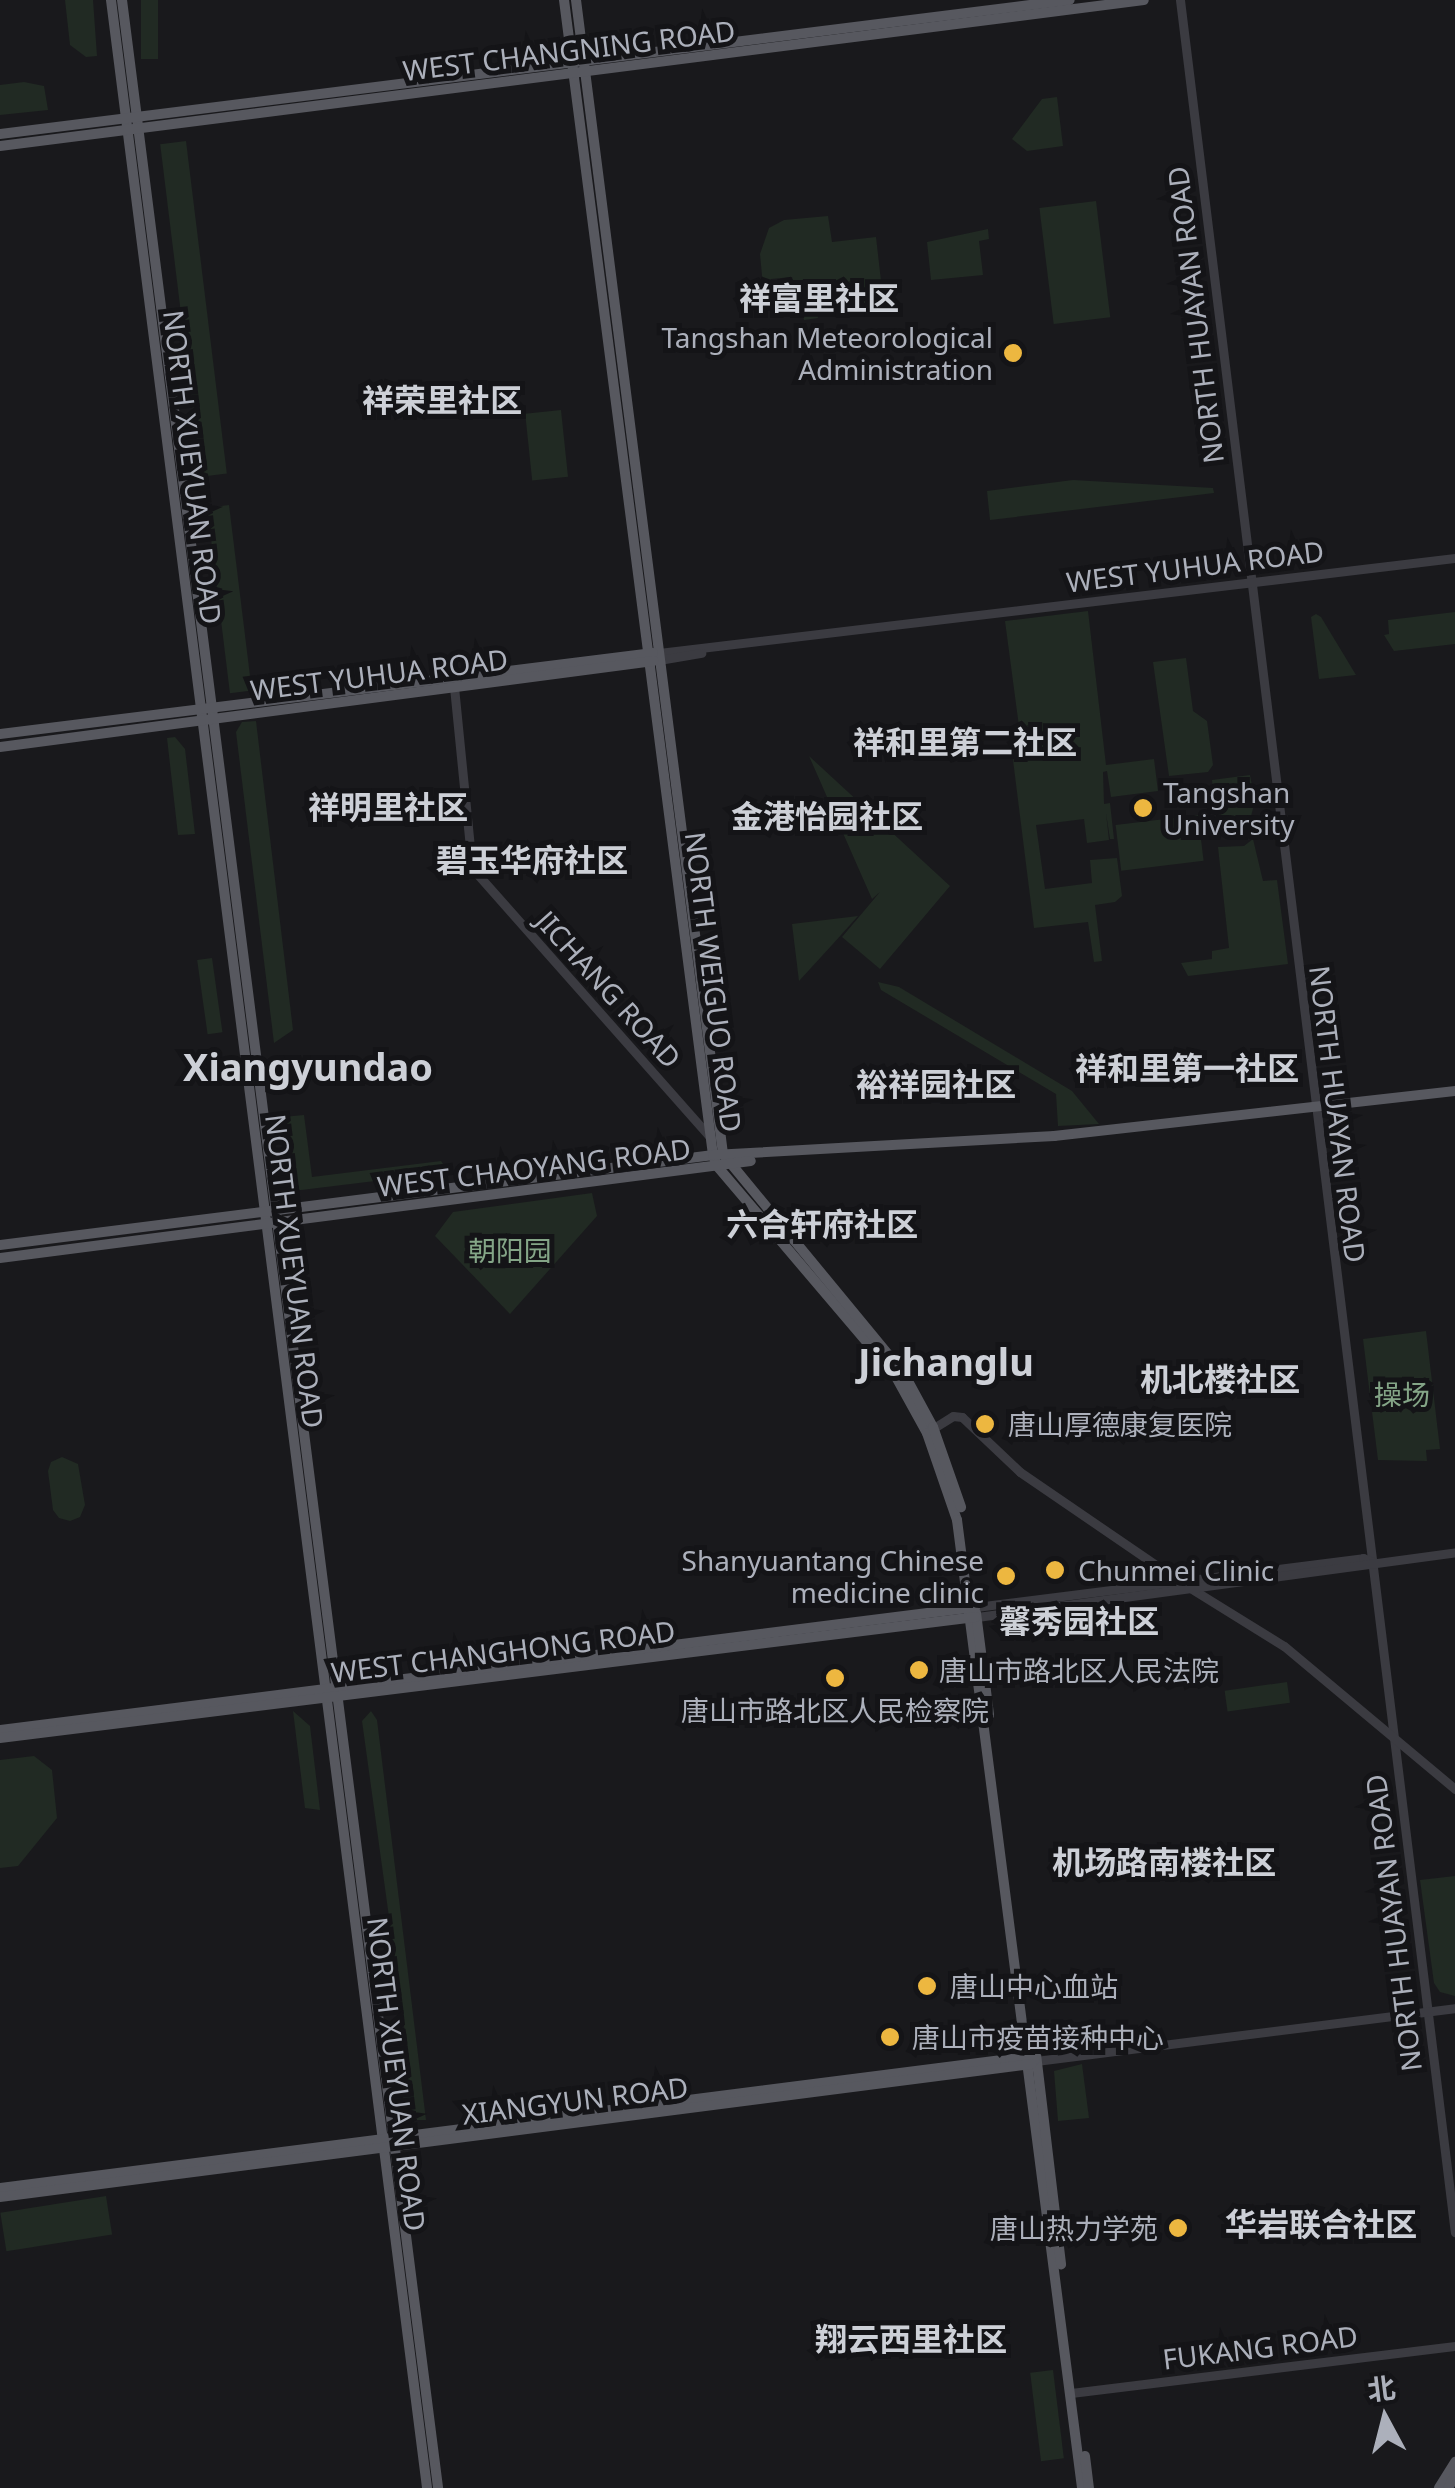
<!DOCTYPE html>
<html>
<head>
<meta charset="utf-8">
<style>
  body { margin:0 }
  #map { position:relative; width:1455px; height:2488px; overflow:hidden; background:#19191c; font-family:"Noto Sans","Noto Sans SC",sans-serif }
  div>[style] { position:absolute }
  .green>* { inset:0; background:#212a23; transform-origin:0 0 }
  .minor>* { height:9px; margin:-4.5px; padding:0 4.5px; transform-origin:4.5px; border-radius:4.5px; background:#3b3b41 }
  .major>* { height:10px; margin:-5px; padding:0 5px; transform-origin:5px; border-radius:5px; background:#57585f }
  .dots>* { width:28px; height:28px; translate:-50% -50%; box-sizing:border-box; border:5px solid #141417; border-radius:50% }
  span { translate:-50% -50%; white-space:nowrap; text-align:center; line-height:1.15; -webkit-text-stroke:10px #141417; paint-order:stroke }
  .street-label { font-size:28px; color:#acb0bb }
  .poi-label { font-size:28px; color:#acb0bb }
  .right { translate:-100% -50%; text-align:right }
  .left { translate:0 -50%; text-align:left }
  .park-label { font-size:28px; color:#84a587 }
  .quarter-label { font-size:32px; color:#cdd0d7; font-weight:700 }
  .district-label { font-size:38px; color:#cdd0d7; font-weight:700 }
  .north { position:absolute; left:1335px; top:2368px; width:100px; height:100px; -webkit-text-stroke:8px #141417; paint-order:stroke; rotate:353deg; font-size:28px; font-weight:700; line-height:40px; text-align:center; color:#acb0bb }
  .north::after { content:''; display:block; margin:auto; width:35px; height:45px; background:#acb0bb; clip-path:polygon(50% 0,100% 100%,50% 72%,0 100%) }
</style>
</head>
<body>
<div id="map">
  <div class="green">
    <div style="clip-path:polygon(65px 0,93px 0,97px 56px,86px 57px,70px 45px)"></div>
    <div style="left:141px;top:0;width:17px;height:59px"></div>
    <div style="clip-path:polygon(24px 82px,44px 86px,48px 110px,0 115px,0 85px)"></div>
    <div style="clip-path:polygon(1057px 97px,1063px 146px,1027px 151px,1012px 139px,1042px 99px)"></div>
    <div style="left:186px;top:141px;width:335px;height:26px;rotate:83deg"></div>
    <div style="left:1096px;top:201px;width:117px;height:57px;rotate:83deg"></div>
    <div style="clip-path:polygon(828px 216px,832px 242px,876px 237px,884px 307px,841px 312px,839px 298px,816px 301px,818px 318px,804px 320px,792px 277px,771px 279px,769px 286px,763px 286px,760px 254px,769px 228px,784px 220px)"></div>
    <div style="clip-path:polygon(988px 229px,989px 239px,979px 241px,983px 275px,931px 280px,927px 242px)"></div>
    <div style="left:561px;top:410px;width:67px;height:36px;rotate:84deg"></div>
    <div style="clip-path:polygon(1073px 480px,1213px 488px,1214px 493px,990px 520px,987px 491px)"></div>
    <div style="left:229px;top:505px;width:187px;height:22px;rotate:83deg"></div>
    <div style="clip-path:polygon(1088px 611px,1106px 765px,1154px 759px,1158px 791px,1111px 797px,1107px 771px,1103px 772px,1104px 804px,1110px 803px,1114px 839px,1110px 839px,1106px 813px,1109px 840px,1087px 843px,1084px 819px,1036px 825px,1045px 889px,1092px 883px,1090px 860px,1117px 858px,1122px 896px,1115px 902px,1095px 905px,1102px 961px,1094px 962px,1088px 922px,1034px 928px,1010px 736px,1020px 734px,1005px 621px)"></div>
    <div style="clip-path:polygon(1455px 612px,1455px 644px,1394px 651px,1384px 635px,1389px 634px,1388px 620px)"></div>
    <div style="clip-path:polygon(1316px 614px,1321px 617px,1356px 675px,1319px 679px,1311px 617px)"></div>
    <div style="clip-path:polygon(1186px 658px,1193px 711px,1207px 721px,1213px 765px,1208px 772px,1169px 776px,1153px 662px)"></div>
    <div style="clip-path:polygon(256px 721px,293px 1030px,274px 1043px,236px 732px,242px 722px)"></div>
    <div style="clip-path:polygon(175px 737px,185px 749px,195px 834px,178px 835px,167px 738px)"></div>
    <div style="clip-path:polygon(809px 756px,950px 886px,880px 969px,842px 937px,880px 892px,872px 899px)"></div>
    <div style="clip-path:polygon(1250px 775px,1255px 801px,1250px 820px,1217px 825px,1212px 780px)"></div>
    <div style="left:1198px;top:815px;width:46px;height:83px;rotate:83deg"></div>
    <div style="clip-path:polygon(1253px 839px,1263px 881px,1277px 880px,1288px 964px,1188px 976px,1181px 963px,1212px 959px,1212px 951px,1229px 948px,1218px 847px,1244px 846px)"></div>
    <div style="clip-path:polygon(858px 916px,832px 945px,799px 981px,792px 924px)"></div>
    <div style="left:212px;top:958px;width:75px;height:15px;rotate:82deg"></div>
    <div style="clip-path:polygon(878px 982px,899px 987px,1072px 1091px,1099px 1124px,1058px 1126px,1056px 1094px,881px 990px)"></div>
    <div style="clip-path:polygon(304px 1115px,312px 1177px,441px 1161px,449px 1172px,293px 1191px,283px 1117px)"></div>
    <div style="clip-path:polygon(592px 1193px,597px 1216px,510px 1314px,435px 1236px,453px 1212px)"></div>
    <div style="clip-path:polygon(1426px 1331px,1440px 1449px,1426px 1450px,1427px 1461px,1378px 1460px,1363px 1339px)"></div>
    <div style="clip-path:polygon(62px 1457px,78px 1464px,85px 1505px,80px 1517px,70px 1521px,59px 1518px,53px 1510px,48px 1471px,51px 1462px)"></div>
    <div style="left:1287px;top:1682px;width:21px;height:63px;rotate:82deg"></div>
    <div style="clip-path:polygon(293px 1711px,310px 1726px,320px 1810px,305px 1808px)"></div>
    <div style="clip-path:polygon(371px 1711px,377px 1720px,426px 2120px,409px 2120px,405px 2113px,398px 2057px,408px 2055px,362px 1721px)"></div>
    <div style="clip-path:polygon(34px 1756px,52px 1770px,57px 1818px,18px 1866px,0 1868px,0 1760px)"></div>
    <div style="clip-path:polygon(1455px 1876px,1455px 1996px,1440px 1992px,1434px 1983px,1420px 1880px)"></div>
    <div style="clip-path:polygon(1082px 2064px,1089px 2118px,1058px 2121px,1054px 2071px)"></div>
    <div style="left:106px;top:2196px;width:39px;height:107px;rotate:81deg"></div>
    <div style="left:1053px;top:2370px;width:89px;height:23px;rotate:83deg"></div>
  </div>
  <div class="minor">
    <div style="left:1180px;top:0;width:2249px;rotate:82.98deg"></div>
    <div style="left:659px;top:653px;width:802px;rotate:-6.81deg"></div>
    <div style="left:659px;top:660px;width:43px;rotate:-9.5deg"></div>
    <div style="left:454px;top:687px;width:182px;rotate:84.3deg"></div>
    <div style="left:472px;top:868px;width:362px;rotate:48.5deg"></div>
    <div style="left:929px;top:1431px;width:28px;rotate:-32deg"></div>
    <div style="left:953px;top:1416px;width:9px;rotate:6deg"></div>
    <div style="left:962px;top:1417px;width:80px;rotate:43.5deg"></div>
    <div style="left:1020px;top:1472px;width:193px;rotate:34.4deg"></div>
    <div style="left:1179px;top:1581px;width:123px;rotate:31.8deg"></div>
    <div style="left:1284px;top:1646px;width:223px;rotate:39.9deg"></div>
    <div style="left:976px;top:1607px;width:390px;rotate:-7.2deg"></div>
    <div style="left:1363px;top:1558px;width:11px;rotate:22deg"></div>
    <div style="left:977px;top:1617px;width:482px;rotate:-7.7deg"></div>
    <div style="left:1036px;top:2061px;width:422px;rotate:-7.2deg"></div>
    <div style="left:1071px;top:2393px;width:387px;rotate:-7deg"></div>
  </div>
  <div class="major">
    <div style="left:111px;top:0;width:2508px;rotate:82.76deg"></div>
    <div style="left:122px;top:0;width:2508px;rotate:82.76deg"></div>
    <div style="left:564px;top:0;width:1165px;rotate:82.65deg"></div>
    <div style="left:713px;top:1155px;width:12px;rotate:70deg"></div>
    <div style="left:717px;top:1166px;width:275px;rotate:49.6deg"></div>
    <div style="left:895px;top:1375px;width:66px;rotate:61.1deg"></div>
    <div style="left:927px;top:1433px;width:92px;rotate:71deg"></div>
    <div style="left:957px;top:1520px;width:976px;rotate:82.64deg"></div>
    <div style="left:576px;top:0;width:1163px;rotate:82.74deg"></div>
    <div style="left:723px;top:1154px;width:283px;rotate:50.5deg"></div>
    <div style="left:903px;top:1372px;width:63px;rotate:61.4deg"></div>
    <div style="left:933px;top:1427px;width:85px;rotate:70.7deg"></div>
    <div style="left:0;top:134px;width:1078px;rotate:-7.14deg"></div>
    <div style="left:0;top:146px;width:1153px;rotate:-7.27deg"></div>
    <div style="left:0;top:734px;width:658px;rotate:-7.07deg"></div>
    <div style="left:0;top:747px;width:659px;rotate:-7.5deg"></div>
    <div style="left:0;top:1245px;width:719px;rotate:-7.19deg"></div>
    <div style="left:713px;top:1155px;width:342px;rotate:-3.2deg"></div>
    <div style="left:1054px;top:1136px;width:404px;rotate:-6.4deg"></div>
    <div style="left:0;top:1258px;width:757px;rotate:-7.36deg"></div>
    <div style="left:976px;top:1613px;width:103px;rotate:82.7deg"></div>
    <div style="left:0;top:1730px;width:983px;rotate:-7.19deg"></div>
    <div style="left:0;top:1738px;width:983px;rotate:-7.07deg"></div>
    <div style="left:1036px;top:2054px;width:212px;rotate:83.2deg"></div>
    <div style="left:0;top:2188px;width:1018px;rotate:-7.28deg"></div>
    <div style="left:1010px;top:2059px;width:25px;rotate:2deg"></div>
    <div style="left:0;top:2197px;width:1040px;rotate:-7.35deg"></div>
    <div style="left:1085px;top:2456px;width:32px;rotate:83deg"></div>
    <div style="left:1439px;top:2488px;width:31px;rotate:-58deg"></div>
    <div style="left:1448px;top:2488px;width:14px;rotate:-60deg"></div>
  </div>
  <div class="dots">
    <div style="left:1013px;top:353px;background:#edb740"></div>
    <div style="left:1143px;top:808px;background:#edb740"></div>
    <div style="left:985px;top:1424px;background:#edb740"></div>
    <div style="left:1055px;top:1570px;background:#edb740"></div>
    <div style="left:1006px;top:1576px;background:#edb740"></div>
    <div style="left:919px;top:1670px;background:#edb740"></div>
    <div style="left:835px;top:1678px;background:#edb740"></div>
    <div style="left:927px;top:1986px;background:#edb740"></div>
    <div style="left:890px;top:2037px;background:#edb740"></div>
    <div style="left:1178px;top:2228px;background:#edb740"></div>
  </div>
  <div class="street-label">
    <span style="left:569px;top:50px;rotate:-7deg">WEST CHANGNING ROAD</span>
    <span style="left:1195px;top:315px;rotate:-97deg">NORTH HUAYAN ROAD</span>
    <span style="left:193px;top:467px;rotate:83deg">NORTH XUEYUAN ROAD</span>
    <span style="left:1195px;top:566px;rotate:-7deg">WEST YUHUA ROAD</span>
    <span style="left:379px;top:674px;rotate:-7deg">WEST YUHUA ROAD</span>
    <span style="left:714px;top:982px;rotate:83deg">NORTH WEIGUO ROAD</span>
    <span style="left:609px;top:989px;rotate:48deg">JICHANG ROAD</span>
    <span style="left:1338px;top:1114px;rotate:83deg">NORTH HUAYAN ROAD</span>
    <span style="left:534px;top:1167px;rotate:-7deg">WEST CHAOYANG ROAD</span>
    <span style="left:295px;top:1271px;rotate:83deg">NORTH XUEYUAN ROAD</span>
    <span style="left:503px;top:1651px;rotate:-7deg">WEST CHANGHONG ROAD</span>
    <span style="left:1393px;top:1923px;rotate:-97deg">NORTH HUAYAN ROAD</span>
    <span style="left:397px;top:2074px;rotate:83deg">NORTH XUEYUAN ROAD</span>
    <span style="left:575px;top:2100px;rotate:-7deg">XIANGYUN ROAD</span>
    <span style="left:1260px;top:2347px;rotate:-7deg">FUKANG ROAD</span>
  </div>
  <div class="poi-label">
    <span class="right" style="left:993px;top:353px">Tangshan Meteorological<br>Administration</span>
    <span class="left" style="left:1163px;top:808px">Tangshan<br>University</span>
    <span class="left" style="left:1008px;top:1424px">唐山厚德康复医院</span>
    <span class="right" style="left:984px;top:1576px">Shanyuantang Chinese<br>medicine clinic</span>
    <span class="left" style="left:1078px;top:1570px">Chunmei Clinic</span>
    <span class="left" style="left:939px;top:1670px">唐山市路北区人民法院</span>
    <span style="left:835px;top:1710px">唐山市路北区人民检察院</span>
    <span class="left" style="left:950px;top:1986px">唐山中心血站</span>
    <span class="left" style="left:912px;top:2037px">唐山市疫苗接种中心</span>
    <span class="right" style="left:1158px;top:2228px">唐山热力学苑</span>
  </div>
  <div class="park-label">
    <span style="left:510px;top:1250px">朝阳园</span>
    <span style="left:1402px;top:1394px">操场</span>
  </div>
  <div class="quarter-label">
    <span style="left:819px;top:298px">祥富里社区</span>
    <span style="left:442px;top:400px">祥荣里社区</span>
    <span style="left:965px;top:742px">祥和里第二社区</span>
    <span style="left:388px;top:807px">祥明里社区</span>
    <span style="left:827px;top:816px">金港怡园社区</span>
    <span style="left:532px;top:860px">碧玉华府社区</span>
    <span style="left:1187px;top:1068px">祥和里第一社区</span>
    <span style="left:936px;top:1084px">裕祥园社区</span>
    <span style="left:822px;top:1224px">六合轩府社区</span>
    <span style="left:1220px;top:1379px">机北楼社区</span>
    <span style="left:1079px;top:1621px">馨秀园社区</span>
    <span style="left:1164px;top:1862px">机场路南楼社区</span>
    <span style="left:1321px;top:2224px">华岩联合社区</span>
    <span style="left:911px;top:2339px">翔云西里社区</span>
  </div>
  <div class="district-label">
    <span style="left:308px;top:1067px">Xiangyundao</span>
    <span style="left:946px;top:1362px">Jichanglu</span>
  </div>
  <div class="north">北</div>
</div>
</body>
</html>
